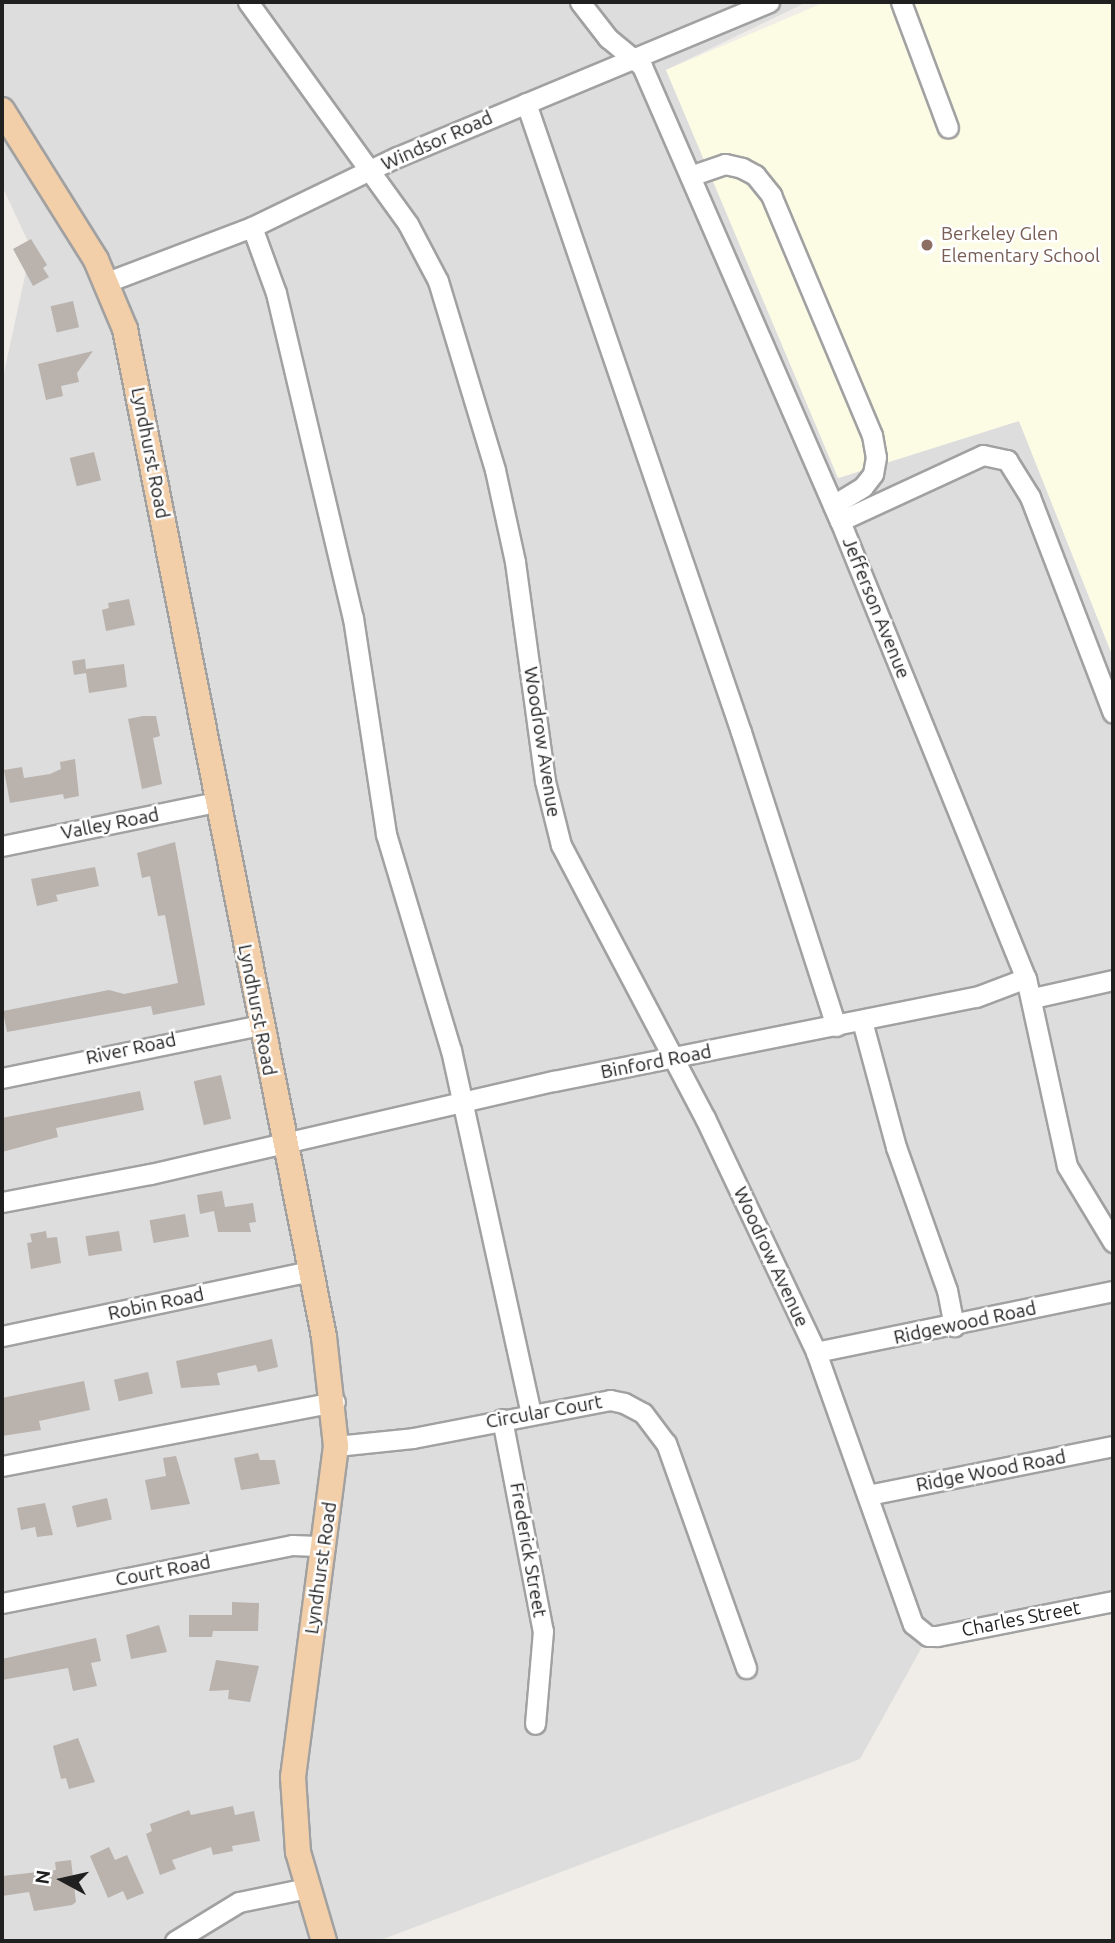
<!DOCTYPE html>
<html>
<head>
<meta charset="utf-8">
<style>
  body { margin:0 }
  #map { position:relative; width:1115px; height:1943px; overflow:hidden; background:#f0ede8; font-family:Ubuntu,sans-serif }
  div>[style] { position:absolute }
  .residential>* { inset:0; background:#dedddd }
  .education>* { inset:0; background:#fcfbe4 }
  .building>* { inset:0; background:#b9b2ad; transform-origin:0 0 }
  .roads { filter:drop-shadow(2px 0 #a1a1a1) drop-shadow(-2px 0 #a1a1a1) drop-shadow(0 2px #a1a1a1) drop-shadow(0 -2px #a1a1a1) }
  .minor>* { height:19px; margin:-9.5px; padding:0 9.5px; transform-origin:9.5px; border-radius:9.5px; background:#fff }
  .major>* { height:24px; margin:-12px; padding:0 12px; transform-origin:12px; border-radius:12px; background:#f3cfa9 }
  .dots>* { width:19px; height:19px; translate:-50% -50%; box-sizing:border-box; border:4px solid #fff; border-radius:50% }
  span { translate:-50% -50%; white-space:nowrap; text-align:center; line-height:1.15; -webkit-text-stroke:5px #fff; paint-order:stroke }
  .street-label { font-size:19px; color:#202020 }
  .education-label { font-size:19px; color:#785e54 }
  .left { translate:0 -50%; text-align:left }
  .frame { position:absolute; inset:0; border:4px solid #202020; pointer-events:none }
  .north { position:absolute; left:28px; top:1845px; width:70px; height:70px; -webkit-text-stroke:5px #fff; paint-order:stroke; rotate:278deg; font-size:19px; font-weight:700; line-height:28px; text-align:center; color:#202020 }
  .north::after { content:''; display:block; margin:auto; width:24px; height:32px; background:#202020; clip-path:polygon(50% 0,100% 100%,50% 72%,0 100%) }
</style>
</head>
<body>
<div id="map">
  <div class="residential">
    <div style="clip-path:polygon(2px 2px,807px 2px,666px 70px,839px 478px,1019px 421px,1113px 657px,1113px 1602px,928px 1636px,860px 1759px,378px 1941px,2px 1941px,2px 382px,31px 248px,2px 186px)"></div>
  </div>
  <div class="education">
    <div style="clip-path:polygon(825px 2px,1113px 2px,1113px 657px,1019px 421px,838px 478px,666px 70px)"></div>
  </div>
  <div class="building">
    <div style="clip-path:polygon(31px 239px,47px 265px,43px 268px,49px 277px,33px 286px,13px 249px)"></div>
    <div style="left:73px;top:301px;width:27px;height:23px;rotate:77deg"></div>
    <div style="clip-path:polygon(93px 351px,77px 373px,79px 382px,61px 386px,63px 396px,46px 400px,38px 364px)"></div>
    <div style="left:94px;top:452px;width:29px;height:25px;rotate:76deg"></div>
    <div style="clip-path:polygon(129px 599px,135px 625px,106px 631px,102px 610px,109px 608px,108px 603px)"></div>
    <div style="clip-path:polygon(85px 659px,86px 669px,124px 664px,127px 687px,89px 693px,86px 673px,74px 675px,72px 661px)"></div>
    <div style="clip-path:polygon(143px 716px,156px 716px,160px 736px,153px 738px,162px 784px,142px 789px,128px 719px)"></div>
    <div style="clip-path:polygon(75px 759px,79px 796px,64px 799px,63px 794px,10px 803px,4px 770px,22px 767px,24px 778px,50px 774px,61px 769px,60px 762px)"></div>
    <div style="clip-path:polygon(175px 842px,205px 1005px,153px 1015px,151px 1006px,7px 1032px,3px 1011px,109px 990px,124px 994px,178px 983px,165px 915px,158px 916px,150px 876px,142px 878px,137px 853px)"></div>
    <div style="clip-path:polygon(95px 867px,99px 886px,56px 895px,58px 901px,37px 906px,31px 879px)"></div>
    <div style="left:221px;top:1075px;width:45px;height:28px;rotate:77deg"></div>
    <div style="clip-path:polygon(140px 1091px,144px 1110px,56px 1128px,58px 1137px,2px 1152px,2px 1118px)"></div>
    <div style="clip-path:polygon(222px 1191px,225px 1207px,253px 1203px,256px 1222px,249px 1223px,251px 1232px,218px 1232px,214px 1211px,200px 1214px,197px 1195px)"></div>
    <div style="left:185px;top:1214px;width:23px;height:36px;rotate:80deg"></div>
    <div style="clip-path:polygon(46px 1231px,47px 1238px,57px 1237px,61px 1263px,31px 1269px,27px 1243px,32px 1242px,30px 1234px)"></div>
    <div style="left:119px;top:1231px;width:20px;height:34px;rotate:81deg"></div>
    <div style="clip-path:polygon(272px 1339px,278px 1367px,258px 1372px,256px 1365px,217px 1373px,220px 1385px,181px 1388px,176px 1361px)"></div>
    <div style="left:148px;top:1372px;width:22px;height:35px;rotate:77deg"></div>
    <div style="clip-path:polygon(84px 1381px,90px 1410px,39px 1421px,41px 1430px,2px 1436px,2px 1398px)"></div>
    <div style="clip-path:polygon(258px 1453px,260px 1460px,275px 1460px,280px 1484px,241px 1490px,234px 1458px)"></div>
    <div style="clip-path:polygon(176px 1456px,190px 1504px,151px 1510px,145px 1480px,166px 1476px,163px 1458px)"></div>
    <div style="left:107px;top:1498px;width:22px;height:36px;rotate:77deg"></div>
    <div style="clip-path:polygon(45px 1503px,53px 1535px,37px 1537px,35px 1527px,21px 1530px,17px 1508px)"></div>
    <div style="clip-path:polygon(232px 1602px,259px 1603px,258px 1631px,213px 1631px,212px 1637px,189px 1637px,189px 1615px,232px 1615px)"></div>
    <div style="clip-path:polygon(159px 1625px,167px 1652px,131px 1659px,126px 1635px)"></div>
    <div style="clip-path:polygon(96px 1638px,101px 1661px,91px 1663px,97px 1686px,73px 1691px,68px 1668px,2px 1680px,2px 1659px)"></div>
    <div style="clip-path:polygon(216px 1660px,259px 1666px,250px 1702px,228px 1699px,229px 1690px,209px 1691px)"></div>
    <div style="clip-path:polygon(78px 1738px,95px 1782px,69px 1789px,66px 1778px,61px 1779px,53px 1746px)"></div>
    <div style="clip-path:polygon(233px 1806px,235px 1815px,254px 1811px,260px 1841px,232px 1846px,233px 1851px,213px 1855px,211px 1847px,172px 1860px,176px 1869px,160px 1875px,146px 1834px,152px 1831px,150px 1824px,189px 1810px,191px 1815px)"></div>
    <div style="clip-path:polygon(109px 1847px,115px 1860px,127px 1855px,144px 1893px,127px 1900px,123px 1891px,108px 1898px,90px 1856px)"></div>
    <div style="clip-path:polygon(71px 1860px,76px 1902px,72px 1905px,34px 1911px,29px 1892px,2px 1896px,2px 1876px,56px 1870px,55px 1862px)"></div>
  </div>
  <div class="roads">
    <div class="minor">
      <div style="left:248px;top:2px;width:274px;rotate:54.2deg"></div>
      <div style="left:408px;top:224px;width:64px;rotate:62.2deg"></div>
      <div style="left:438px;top:281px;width:197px;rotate:73.2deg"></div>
      <div style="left:495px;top:470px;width:94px;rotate:77.7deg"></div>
      <div style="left:515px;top:562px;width:221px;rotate:82.2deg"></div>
      <div style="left:545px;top:781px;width:66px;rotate:76deg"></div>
      <div style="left:561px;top:845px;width:309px;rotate:62.2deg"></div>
      <div style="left:705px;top:1118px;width:259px;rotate:64.6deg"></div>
      <div style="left:816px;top:1352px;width:289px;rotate:70.4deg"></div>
      <div style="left:913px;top:1624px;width:19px;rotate:39deg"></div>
      <div style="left:928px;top:1636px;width:9px"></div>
      <div style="left:937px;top:1636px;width:179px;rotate:-11.2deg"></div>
      <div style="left:580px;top:2px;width:46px;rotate:52.1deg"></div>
      <div style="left:608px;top:38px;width:44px;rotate:39.5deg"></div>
      <div style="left:642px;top:66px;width:496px;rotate:66.5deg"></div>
      <div style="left:840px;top:521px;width:493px;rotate:67.9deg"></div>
      <div style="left:1026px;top:978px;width:192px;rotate:77.7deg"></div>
      <div style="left:1067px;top:1166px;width:89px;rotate:58.8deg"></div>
      <div style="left:901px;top:2px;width:134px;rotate:69.5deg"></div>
      <div style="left:526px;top:103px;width:665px;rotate:71.13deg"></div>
      <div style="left:741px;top:732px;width:309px;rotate:72.1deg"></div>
      <div style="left:690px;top:176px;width:37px;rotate:-19deg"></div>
      <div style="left:725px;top:164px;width:17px;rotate:13deg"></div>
      <div style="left:742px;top:168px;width:15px;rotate:28deg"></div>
      <div style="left:755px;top:175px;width:26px;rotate:51deg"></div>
      <div style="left:771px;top:195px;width:260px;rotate:67.2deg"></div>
      <div style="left:872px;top:435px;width:22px;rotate:80deg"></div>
      <div style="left:876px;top:457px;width:17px;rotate:100deg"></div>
      <div style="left:873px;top:474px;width:16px;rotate:128deg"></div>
      <div style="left:863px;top:487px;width:35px;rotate:149deg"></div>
      <div style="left:252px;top:227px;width:70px;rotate:70deg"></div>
      <div style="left:276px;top:293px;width:334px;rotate:76.7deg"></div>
      <div style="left:353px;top:618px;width:219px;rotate:81.3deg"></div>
      <div style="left:386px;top:834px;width:226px;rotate:73.3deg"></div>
      <div style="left:451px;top:1050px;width:372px;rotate:77.6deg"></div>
      <div style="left:107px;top:282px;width:155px;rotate:-20.8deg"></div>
      <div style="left:252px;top:227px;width:161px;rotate:-25.8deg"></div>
      <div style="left:397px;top:157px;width:403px;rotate:-22.6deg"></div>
      <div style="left:840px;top:521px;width:157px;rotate:-24.8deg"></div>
      <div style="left:983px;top:455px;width:25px;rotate:12deg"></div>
      <div style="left:1007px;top:460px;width:44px;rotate:58.1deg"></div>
      <div style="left:1030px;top:497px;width:231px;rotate:69deg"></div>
      <div style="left:2px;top:846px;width:219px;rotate:-11.6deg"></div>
      <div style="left:1033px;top:998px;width:82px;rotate:-12.7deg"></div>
      <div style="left:862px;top:1021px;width:131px;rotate:74.9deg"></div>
      <div style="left:896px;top:1147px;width:152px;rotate:70.4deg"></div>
      <div style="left:947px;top:1290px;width:37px;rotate:79deg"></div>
      <div style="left:2px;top:1078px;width:263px;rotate:-11.6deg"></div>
      <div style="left:2px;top:1202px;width:151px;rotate:-10.7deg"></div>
      <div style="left:150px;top:1174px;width:415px;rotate:-13deg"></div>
      <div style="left:554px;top:1081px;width:430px;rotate:-11.3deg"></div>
      <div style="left:976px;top:997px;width:53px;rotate:-20.8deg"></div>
      <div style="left:2px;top:1336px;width:316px;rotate:-11.9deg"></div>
      <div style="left:816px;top:1352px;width:303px;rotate:-11.6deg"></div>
      <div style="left:502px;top:1419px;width:216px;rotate:79.1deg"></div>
      <div style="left:543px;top:1631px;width:93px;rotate:94.9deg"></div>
      <div style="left:336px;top:1446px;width:77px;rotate:-5.9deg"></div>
      <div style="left:413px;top:1438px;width:201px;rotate:-10.9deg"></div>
      <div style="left:610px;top:1400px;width:14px;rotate:12deg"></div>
      <div style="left:624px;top:1403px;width:21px;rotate:28deg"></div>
      <div style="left:643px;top:1413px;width:38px;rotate:53deg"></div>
      <div style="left:666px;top:1443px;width:239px;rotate:70.4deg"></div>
      <div style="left:2px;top:1466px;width:339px;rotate:-10.9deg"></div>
      <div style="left:868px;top:1495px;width:250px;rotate:-11.3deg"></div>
      <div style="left:2px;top:1603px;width:296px;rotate:-11.3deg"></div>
      <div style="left:292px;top:1545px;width:33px;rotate:2deg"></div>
      <div style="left:175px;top:1941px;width:75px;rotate:-31.4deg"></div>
      <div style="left:239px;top:1902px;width:69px;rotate:-11.6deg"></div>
    </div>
    <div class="major">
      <div style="left:2px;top:110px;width:177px;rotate:57.9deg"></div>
      <div style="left:96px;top:260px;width:75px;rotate:67.2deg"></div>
      <div style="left:125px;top:329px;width:1027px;rotate:78.83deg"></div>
      <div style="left:324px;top:1337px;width:110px;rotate:83.7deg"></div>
      <div style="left:336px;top:1446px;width:334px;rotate:97.4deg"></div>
      <div style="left:293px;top:1777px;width:75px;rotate:86.2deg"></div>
      <div style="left:298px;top:1852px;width:93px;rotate:73.7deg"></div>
    </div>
  </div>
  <div class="dots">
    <div style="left:927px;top:245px;background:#8d6e63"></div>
  </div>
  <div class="street-label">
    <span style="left:437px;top:141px;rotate:-24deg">Windsor Road</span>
    <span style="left:150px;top:453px;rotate:79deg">Lyndhurst Road</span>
    <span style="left:876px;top:608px;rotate:68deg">Jefferson Avenue</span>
    <span style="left:542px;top:742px;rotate:81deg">Woodrow Avenue</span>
    <span style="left:110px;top:824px;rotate:-11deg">Valley Road</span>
    <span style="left:257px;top:1010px;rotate:79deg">Lyndhurst Road</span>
    <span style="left:131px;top:1049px;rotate:-12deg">River Road</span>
    <span style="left:656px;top:1062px;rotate:-11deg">Binford Road</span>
    <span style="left:771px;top:1257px;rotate:65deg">Woodrow Avenue</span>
    <span style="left:156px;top:1304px;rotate:-12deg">Robin Road</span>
    <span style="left:965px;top:1323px;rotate:-12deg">Ridgewood Road</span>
    <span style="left:544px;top:1412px;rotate:-10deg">Circular Court</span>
    <span style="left:991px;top:1471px;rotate:-11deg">Ridge Wood Road</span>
    <span style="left:528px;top:1550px;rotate:80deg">Frederick Street</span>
    <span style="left:321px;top:1568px;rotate:-82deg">Lyndhurst Road</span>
    <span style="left:163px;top:1571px;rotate:-11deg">Court Road</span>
    <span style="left:1021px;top:1619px;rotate:-11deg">Charles Street</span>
  </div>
  <div class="education-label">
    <span class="left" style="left:941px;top:245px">Berkeley Glen<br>Elementary School</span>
  </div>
  <div class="frame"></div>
  <div class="north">N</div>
</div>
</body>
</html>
